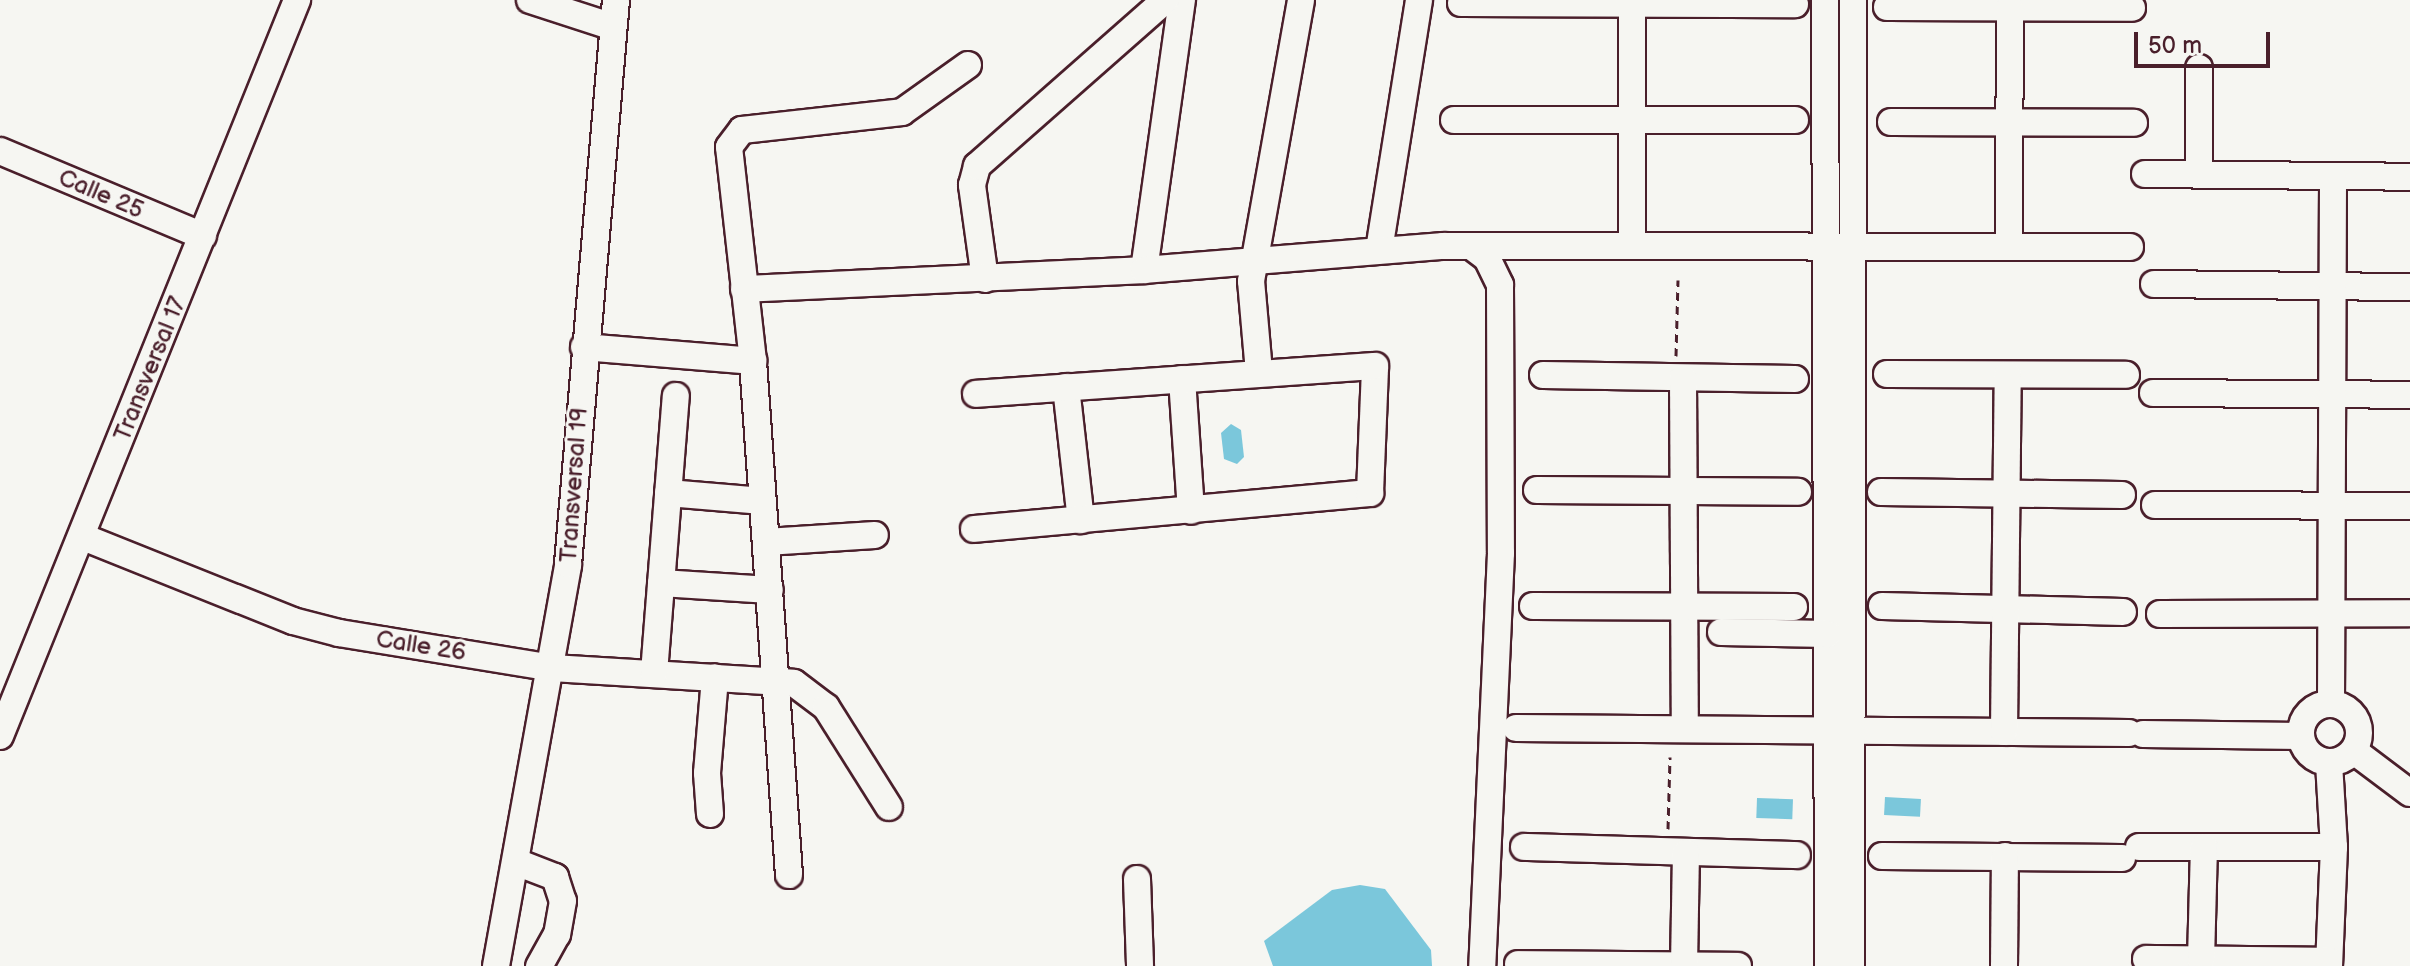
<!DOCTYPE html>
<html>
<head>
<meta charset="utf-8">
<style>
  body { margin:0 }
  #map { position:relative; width:2410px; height:966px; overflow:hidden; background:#f6f6f2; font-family:"Balsamiq Sans",sans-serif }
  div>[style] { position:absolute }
  .water>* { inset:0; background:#7bc7db; transform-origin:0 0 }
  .path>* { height:3px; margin-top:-1.5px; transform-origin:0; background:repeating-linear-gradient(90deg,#4a1f2b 0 8px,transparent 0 14px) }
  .roads { filter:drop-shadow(2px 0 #4a1f2b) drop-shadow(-2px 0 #4a1f2b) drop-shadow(0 2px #4a1f2b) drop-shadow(0 -2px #4a1f2b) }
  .minor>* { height:26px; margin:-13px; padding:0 13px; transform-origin:13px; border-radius:13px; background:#f6f6f2 }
  .minor>.ring { margin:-13px; padding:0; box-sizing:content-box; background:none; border:26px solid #f6f6f2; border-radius:50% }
  span { translate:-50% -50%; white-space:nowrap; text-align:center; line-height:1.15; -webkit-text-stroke:6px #f6f6f2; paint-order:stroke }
  .street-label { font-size:24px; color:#4a1f2b }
  .scale { position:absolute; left:2134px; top:32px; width:136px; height:36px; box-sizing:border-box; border:4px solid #4a1f2b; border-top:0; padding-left:10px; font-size:24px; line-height:28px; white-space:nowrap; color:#4a1f2b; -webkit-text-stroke:6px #f6f6f2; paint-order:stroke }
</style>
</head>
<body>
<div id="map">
  <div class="water">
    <div style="clip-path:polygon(1231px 424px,1241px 430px,1244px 457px,1237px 464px,1224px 459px,1221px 433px)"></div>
    <div style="left:1885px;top:797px;width:36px;height:18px;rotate:3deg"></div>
    <div style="left:1757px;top:798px;width:36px;height:20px;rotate:2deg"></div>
    <div style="clip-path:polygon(1360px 885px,1385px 889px,1431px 950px,1432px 966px,1273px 966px,1264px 941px,1332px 890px)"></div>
  </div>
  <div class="path">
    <div style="left:1676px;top:356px;width:76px;rotate:-88.5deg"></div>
    <div style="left:1668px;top:829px;width:72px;rotate:-88.4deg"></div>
  </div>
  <div class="roads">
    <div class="minor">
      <div style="left:530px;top:0;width:84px;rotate:18deg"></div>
      <div style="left:1632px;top:0;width:246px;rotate:90deg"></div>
      <div style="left:1825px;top:0;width:966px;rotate:89.82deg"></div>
      <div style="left:1461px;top:3px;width:334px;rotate:0.2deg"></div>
      <div style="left:1887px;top:7px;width:245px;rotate:0.2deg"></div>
      <div style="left:1454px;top:120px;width:341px"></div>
      <div style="left:1891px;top:122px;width:243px;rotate:0.2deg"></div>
      <div style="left:0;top:151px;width:220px;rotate:22.7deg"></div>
      <div style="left:2145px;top:174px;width:265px;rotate:0.6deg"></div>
      <div style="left:2199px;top:174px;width:106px;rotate:-90deg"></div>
      <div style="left:2009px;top:246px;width:238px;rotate:-89.8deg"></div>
      <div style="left:1475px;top:249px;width:15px;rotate:37deg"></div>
      <div style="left:1487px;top:258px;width:30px;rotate:64deg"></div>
      <div style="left:1500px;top:285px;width:268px;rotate:89.8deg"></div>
      <div style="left:1501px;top:553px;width:413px;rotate:92.6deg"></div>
      <div style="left:1379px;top:250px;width:253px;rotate:-80.9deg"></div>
      <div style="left:1144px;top:270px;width:273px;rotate:-82deg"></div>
      <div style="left:985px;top:279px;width:95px;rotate:-97.9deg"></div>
      <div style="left:972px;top:185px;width:20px;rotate:-75deg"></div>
      <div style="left:977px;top:166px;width:251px;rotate:-41.4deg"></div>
      <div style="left:2154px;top:284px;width:256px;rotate:0.7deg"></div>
      <div style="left:744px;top:289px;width:400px;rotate:-2.7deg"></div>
      <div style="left:1144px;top:270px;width:300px;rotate:-4.6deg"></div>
      <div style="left:1443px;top:246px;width:687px;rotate:0.08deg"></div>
      <div style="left:584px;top:347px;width:170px;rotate:4.7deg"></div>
      <div style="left:1259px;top:372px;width:91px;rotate:-95deg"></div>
      <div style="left:1251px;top:281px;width:285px;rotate:-79.9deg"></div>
      <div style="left:1887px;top:374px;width:239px;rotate:0.2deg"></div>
      <div style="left:1543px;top:375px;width:252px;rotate:0.9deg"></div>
      <div style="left:1683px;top:378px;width:351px;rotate:89.7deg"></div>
      <div style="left:1182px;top:379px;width:132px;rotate:86.1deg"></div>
      <div style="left:1066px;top:387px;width:134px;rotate:83.6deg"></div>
      <div style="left:2153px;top:393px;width:257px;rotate:0.4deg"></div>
      <div style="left:1537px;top:490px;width:261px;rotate:0.4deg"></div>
      <div style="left:1881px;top:492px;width:241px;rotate:0.7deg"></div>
      <div style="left:668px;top:493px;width:95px;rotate:4.8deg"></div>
      <div style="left:2155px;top:505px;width:255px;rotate:0.2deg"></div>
      <div style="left:974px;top:529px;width:398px;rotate:-5.2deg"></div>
      <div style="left:1370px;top:493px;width:127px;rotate:-87.7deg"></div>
      <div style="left:1375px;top:366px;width:400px;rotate:176deg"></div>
      <div style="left:83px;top:537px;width:226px;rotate:21.8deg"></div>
      <div style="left:293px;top:621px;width:48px;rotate:14.6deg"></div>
      <div style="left:339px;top:633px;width:216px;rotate:9.3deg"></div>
      <div style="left:552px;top:668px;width:242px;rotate:3.5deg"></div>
      <div style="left:794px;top:683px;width:40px;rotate:37deg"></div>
      <div style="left:826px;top:707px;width:118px;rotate:57.8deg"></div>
      <div style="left:766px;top:542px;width:109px;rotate:-3.7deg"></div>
      <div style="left:661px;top:583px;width:109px;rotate:3.7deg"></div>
      <div style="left:1533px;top:606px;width:261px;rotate:0.2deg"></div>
      <div style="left:1882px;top:606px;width:241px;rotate:1.4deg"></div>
      <div style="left:2160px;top:614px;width:250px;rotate:-0.2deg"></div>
      <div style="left:1721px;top:632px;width:107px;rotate:1.1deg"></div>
      <div style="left:654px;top:673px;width:278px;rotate:-85.5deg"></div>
      <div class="ring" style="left:2301px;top:704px;width:32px;height:32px"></div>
      <div style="left:2331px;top:704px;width:527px;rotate:-89.78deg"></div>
      <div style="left:1516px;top:728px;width:613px;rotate:0.47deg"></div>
      <div style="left:2004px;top:732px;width:357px;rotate:-89.4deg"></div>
      <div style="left:2143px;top:734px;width:158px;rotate:0.7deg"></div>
      <div style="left:0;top:736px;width:794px;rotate:-68.02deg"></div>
      <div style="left:2354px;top:751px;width:70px;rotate:36.9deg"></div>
      <div style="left:2329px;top:763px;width:84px;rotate:86.6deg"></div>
      <div style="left:2334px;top:847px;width:119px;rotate:92.4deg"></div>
      <div style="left:710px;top:814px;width:41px;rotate:-94.2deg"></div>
      <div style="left:707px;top:773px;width:96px;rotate:-85.2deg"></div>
      <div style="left:1524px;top:847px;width:273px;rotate:1.7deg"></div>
      <div style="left:2139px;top:847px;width:195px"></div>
      <div style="left:1882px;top:856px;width:240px;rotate:0.5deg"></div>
      <div style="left:516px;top:862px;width:42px;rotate:21deg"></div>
      <div style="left:555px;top:877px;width:25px;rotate:72deg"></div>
      <div style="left:563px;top:901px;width:34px;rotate:100deg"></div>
      <div style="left:557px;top:934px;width:37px;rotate:119deg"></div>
      <div style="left:789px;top:875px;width:515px;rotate:-94.01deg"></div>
      <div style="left:753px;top:361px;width:215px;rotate:-96.4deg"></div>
      <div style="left:729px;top:147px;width:21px;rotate:-53deg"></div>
      <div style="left:742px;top:130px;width:161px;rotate:-6.4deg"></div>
      <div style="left:902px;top:112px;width:81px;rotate:-35.5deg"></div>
      <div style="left:1137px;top:879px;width:87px;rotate:88deg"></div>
      <div style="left:2146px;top:959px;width:183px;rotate:0.6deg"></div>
      <div style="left:2201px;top:960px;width:113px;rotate:-88.5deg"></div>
      <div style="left:1518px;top:964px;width:220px;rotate:0.5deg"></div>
      <div style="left:496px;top:966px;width:408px;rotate:-79.8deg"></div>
      <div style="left:568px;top:564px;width:566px;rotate:-85.14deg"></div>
      <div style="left:1684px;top:966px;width:113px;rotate:-89deg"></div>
      <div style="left:1851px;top:966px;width:966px;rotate:-89.88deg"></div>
      <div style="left:2004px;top:966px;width:110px;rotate:-89.5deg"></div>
    </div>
  </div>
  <div class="street-label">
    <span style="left:101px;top:194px;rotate:23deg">Calle 25</span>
    <span style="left:150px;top:369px;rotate:-68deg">Transversal 17</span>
    <span style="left:574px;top:485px;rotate:-86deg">Transversal 19</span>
    <span style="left:421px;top:646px;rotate:9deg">Calle 26</span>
  </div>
  <div class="scale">50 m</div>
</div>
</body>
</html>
